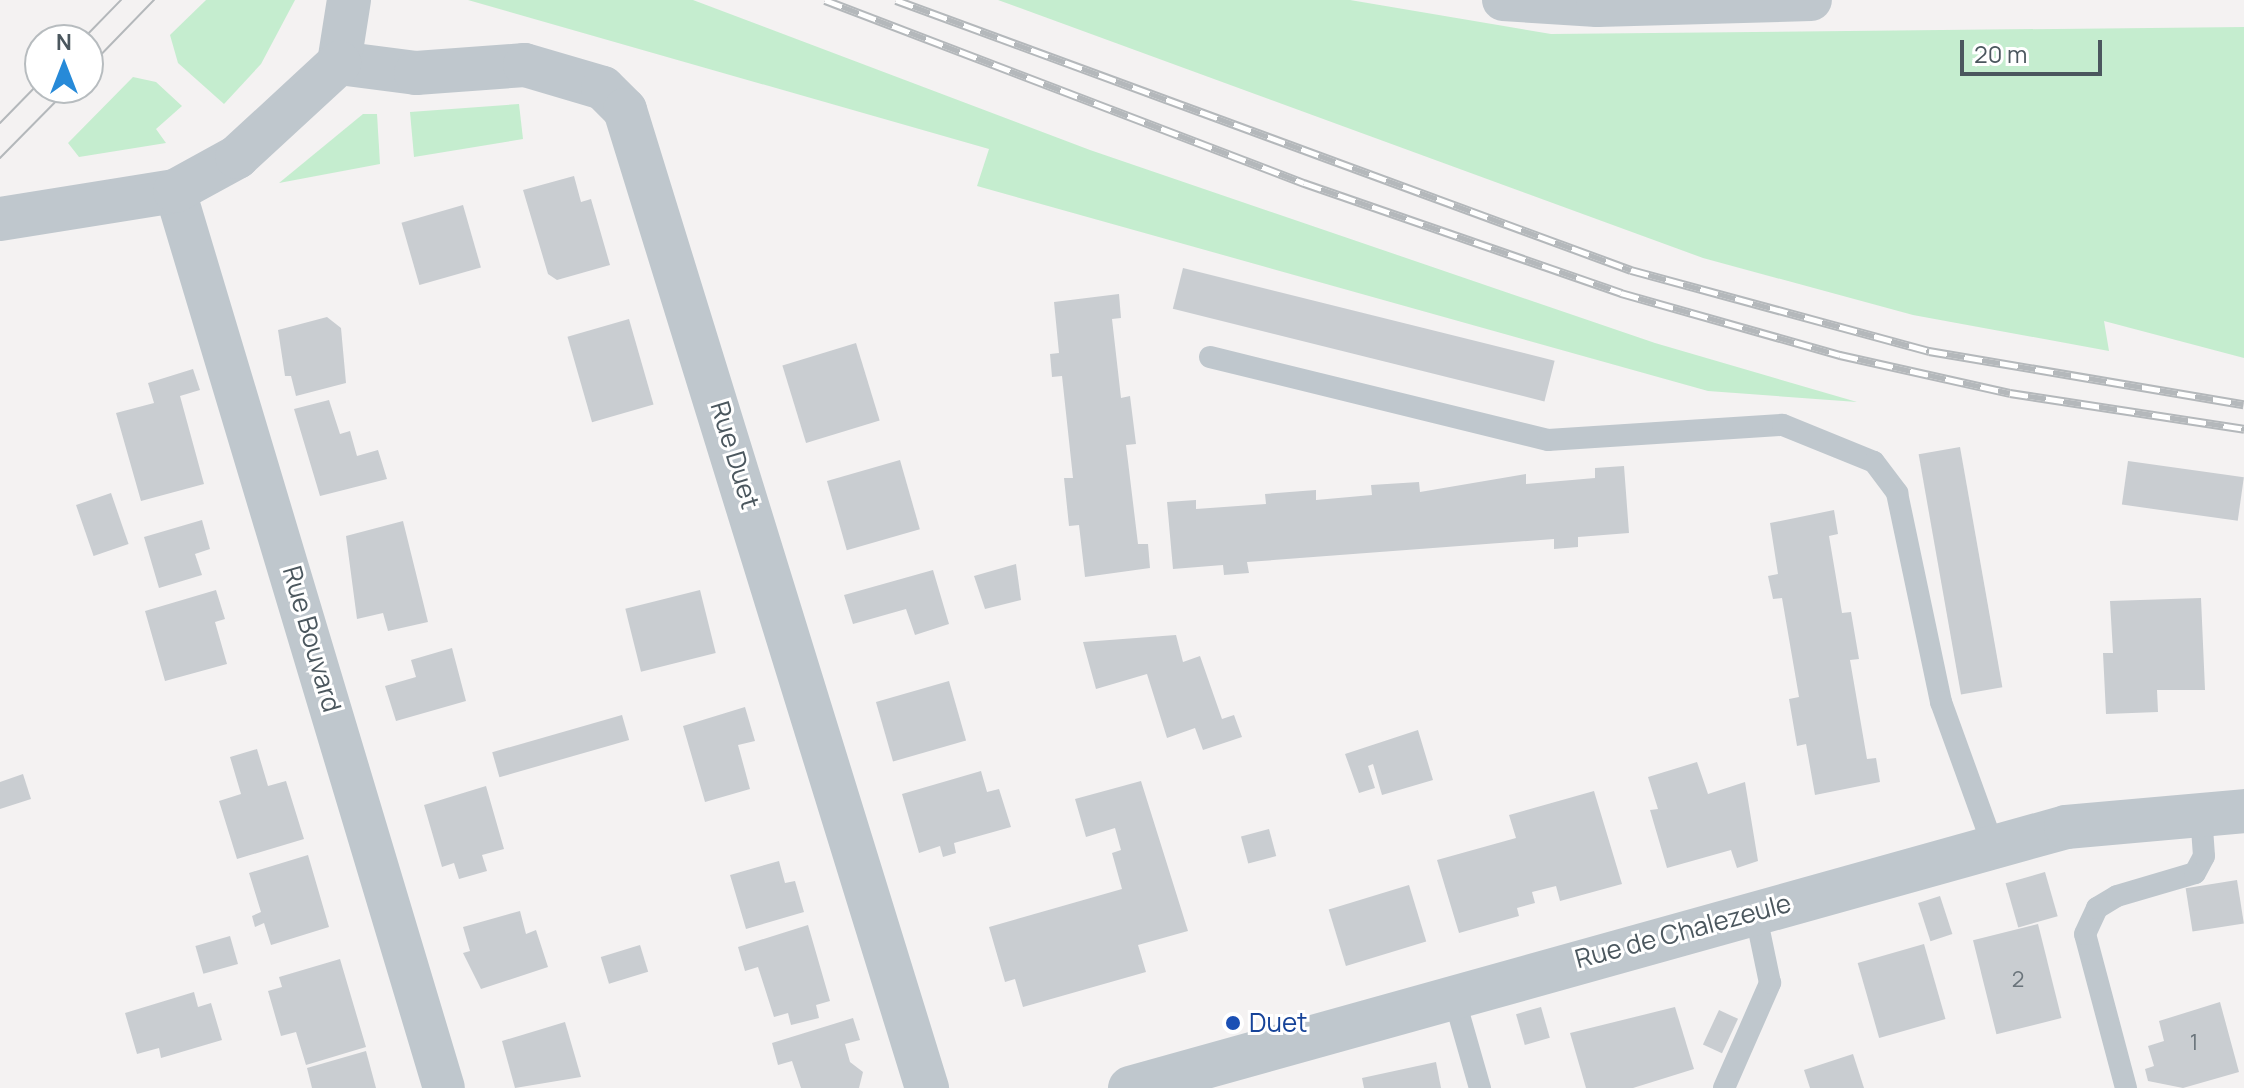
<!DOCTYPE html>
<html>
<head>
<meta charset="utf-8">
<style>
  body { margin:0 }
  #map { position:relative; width:2244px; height:1088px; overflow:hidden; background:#f4f2f2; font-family:Manrope,sans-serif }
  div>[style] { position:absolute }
  .green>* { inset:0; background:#c5edcf }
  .building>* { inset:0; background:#c9cdd1; transform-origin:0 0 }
  .service>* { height:22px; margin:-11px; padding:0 11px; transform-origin:11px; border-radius:11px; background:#bfc7cd }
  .minor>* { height:42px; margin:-21px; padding:0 21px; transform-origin:21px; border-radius:21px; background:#bfc7cd }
  .tertiary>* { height:44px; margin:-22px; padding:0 22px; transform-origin:22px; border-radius:22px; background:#bfc7cd }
  .tram>* { height:2px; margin:-1px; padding:0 1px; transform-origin:1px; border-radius:1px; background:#b4b8bb }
  .rail>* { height:9px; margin-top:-4.5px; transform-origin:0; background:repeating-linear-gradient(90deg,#fff 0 18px,#b4b8bb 0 36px); box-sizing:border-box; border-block:2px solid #b4b8bb }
  .dots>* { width:22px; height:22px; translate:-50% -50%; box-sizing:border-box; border:4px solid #fff; border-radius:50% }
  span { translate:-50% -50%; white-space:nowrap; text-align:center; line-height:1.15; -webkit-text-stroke:6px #fff; paint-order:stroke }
  .number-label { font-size:22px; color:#6a747b }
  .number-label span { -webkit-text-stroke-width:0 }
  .street-label { font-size:26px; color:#4b575e }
  .transit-label { font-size:26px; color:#164399 }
  .left { translate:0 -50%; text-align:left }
  .north { position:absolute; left:24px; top:24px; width:80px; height:80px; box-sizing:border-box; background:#fff; border:2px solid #b7bcbf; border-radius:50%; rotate:0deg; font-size:22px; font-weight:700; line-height:32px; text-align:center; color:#4b575e }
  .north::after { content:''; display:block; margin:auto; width:28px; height:36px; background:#278ad8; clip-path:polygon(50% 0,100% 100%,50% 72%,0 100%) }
  .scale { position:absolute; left:1960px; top:40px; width:142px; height:36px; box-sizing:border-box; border:4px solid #4b575e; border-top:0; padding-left:10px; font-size:24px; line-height:28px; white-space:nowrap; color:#4b575e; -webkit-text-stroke:6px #fff; paint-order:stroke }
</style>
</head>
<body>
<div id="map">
  <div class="green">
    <div style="clip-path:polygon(206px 0,295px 0,261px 64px,224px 104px,178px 63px,170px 35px)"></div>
    <div style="clip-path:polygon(468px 0,693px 0,1090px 150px,1655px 343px,1857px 402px,1708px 391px,977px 186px,989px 149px)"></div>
    <div style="clip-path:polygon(998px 0,1350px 0,1551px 34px,2244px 27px,2244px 358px,2104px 321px,2109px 351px,1913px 315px,1703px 258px)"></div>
    <div style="clip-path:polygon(133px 77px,156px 82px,182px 106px,156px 129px,166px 143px,79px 157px,68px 143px)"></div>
    <div style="clip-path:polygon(519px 104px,523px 139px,414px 157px,410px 112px)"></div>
    <div style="clip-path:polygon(363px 114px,377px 114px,380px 164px,279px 183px)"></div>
  </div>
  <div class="building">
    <div style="clip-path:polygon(574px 176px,581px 202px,591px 199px,610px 265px,557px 280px,548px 274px,523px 190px)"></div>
    <div style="left:463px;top:205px;width:65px;height:64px;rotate:74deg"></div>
    <div style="left:1183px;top:268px;width:383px;height:42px;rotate:14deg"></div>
    <div style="clip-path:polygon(1119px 294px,1121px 318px,1112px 319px,1121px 398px,1130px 396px,1136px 444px,1126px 445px,1138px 544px,1148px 544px,1150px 568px,1085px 577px,1079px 525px,1069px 526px,1064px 478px,1073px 478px,1062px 376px,1052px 377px,1050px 354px,1059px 353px,1054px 302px)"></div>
    <div style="clip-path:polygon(327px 317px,341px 328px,346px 383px,296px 396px,291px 376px,285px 376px,278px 330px)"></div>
    <div style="left:629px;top:319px;width:89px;height:64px;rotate:74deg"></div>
    <div style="left:856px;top:343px;width:81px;height:77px;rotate:73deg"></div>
    <div style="clip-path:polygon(193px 369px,200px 390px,180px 396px,204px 484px,141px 501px,116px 413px,154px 403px,148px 383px)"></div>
    <div style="clip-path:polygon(329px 400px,340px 434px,350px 431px,357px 456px,378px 450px,387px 479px,320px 496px,294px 409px)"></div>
    <div style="left:1960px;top:447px;width:244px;height:42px;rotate:80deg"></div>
    <div style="left:900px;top:460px;width:72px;height:76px;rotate:74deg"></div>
    <div style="left:2128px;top:461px;width:117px;height:44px;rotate:8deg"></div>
    <div style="clip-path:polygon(1624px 466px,1629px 533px,1578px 537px,1578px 547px,1554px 549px,1554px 539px,1247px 562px,1249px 573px,1224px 575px,1223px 565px,1173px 569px,1167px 502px,1196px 500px,1196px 509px,1266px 504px,1265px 494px,1316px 490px,1316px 500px,1372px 495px,1371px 485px,1419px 482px,1420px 492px,1526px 474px,1526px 484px,1595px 478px,1595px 468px)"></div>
    <div style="left:111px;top:493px;width:54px;height:37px;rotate:71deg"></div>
    <div style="clip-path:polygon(1834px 510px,1838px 534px,1829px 536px,1842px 613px,1851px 612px,1859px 659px,1850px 660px,1867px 759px,1876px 758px,1880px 782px,1815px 795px,1806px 744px,1797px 746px,1789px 699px,1799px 697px,1782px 598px,1773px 599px,1768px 576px,1778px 574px,1770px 523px)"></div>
    <div style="clip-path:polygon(202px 520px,210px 549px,195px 554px,202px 575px,159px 588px,144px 537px)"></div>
    <div style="clip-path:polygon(403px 521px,428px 622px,388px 631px,383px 613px,357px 619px,346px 536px)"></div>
    <div style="clip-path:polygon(1016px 564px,1021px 600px,985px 609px,974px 576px)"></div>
    <div style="clip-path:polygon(933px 570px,949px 624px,915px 635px,906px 609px,853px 624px,844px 595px)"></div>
    <div style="clip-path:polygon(216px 590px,225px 619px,215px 622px,227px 664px,165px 681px,145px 611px)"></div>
    <div style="left:700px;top:590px;width:65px;height:77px;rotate:76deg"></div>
    <div style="clip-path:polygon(2201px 598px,2205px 690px,2157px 690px,2158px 712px,2106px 714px,2103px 653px,2113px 653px,2110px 601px)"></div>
    <div style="clip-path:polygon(1176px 635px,1183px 662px,1200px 656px,1222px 719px,1234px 715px,1242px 737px,1203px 750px,1195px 728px,1167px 738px,1147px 674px,1096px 689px,1083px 642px)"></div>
    <div style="clip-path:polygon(452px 648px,466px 701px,396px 721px,385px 686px,416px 677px,411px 660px)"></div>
    <div style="left:949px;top:681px;width:62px;height:76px;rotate:74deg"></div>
    <div style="clip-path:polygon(745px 707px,755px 741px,738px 745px,750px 789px,705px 802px,683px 726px)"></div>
    <div style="left:622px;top:715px;width:26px;height:135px;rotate:74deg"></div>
    <div style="clip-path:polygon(1418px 730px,1433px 780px,1382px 795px,1373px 764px,1368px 766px,1375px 788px,1359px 793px,1345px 754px)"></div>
    <div style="clip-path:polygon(257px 749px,268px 786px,286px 781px,304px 839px,237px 859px,219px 801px,241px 794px,230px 757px)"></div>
    <div style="clip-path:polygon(1697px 762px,1708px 794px,1745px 782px,1758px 861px,1737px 868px,1731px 850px,1667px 868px,1650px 810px,1658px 809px,1648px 777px)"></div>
    <div style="clip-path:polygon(981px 771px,987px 792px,999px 789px,1011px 827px,954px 843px,956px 853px,943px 857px,940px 846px,919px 853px,902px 794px)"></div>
    <div style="clip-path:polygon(23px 774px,31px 799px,0 809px,0 782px)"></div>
    <div style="clip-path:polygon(1141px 781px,1188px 931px,1138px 945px,1146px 972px,1023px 1007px,1015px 979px,1005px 982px,989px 927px,1122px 889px,1112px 853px,1121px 850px,1115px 828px,1086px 837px,1075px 799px)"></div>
    <div style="clip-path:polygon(486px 786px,504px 849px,482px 855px,487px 871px,459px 879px,454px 863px,442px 867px,424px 805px)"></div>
    <div style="clip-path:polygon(1594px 791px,1622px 884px,1560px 901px,1556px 886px,1532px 892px,1535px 903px,1517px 908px,1519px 916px,1459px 933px,1437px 860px,1516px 838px,1509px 815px)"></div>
    <div style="left:1269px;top:829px;width:28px;height:29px;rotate:75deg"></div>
    <div style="clip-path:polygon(308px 855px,329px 927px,271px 945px,264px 923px,255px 927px,252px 916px,261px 912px,249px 873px)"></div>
    <div style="clip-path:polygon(779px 861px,785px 883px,795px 881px,804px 912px,746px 929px,730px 875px)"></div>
    <div style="left:2045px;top:872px;width:46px;height:41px;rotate:74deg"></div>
    <div style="left:2237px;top:880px;width:44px;height:52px;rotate:81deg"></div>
    <div style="left:1409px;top:885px;width:59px;height:84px;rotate:73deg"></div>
    <div style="left:1940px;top:896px;width:40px;height:23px;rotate:72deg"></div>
    <div style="clip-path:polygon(520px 911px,526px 934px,536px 930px,548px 967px,481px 989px,463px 953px,470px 951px,463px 927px)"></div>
    <div style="left:2038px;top:924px;width:97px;height:67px;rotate:76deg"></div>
    <div style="clip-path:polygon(808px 925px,830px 1001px,816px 1005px,819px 1018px,791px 1025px,788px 1013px,774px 1017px,758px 967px,745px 971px,738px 947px)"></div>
    <div style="left:230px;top:936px;width:29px;height:36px;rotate:74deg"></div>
    <div style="left:1924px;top:944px;width:78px;height:69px;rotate:74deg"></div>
    <div style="left:640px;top:945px;width:28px;height:41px;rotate:73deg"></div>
    <div style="clip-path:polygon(340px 959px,366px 1047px,306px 1065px,296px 1032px,281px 1036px,268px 991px,282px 987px,279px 977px)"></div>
    <div style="clip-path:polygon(194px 992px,198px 1007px,211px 1003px,222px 1040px,161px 1058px,159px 1048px,137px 1054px,125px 1013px)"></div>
    <div style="clip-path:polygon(2220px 1002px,2239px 1072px,2183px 1088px,2148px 1081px,2145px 1069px,2154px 1066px,2148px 1046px,2164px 1041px,2159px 1021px)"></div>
    <div style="left:1541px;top:1007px;width:32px;height:26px;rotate:74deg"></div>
    <div style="clip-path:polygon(1675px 1007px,1694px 1069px,1633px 1088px,1586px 1088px,1570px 1033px)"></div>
    <div style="left:1719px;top:1010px;width:21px;height:38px;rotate:25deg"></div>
    <div style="clip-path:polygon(853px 1018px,860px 1040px,845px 1044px,850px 1062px,863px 1072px,859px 1088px,801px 1088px,792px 1061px,778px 1065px,772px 1043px)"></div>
    <div style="clip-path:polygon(565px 1022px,581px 1077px,515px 1088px,502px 1041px)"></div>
    <div style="clip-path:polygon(366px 1051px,376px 1088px,312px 1088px,307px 1068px)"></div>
    <div style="clip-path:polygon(1853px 1054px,1864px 1088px,1810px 1088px,1804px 1070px)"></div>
    <div style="clip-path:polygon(1436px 1062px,1441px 1088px,1364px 1088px,1362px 1078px)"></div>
  </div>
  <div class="service">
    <div style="left:1210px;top:357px;width:348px;rotate:13.8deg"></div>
    <div style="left:1548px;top:440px;width:235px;rotate:-3.7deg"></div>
    <div style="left:1783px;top:425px;width:98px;rotate:22.1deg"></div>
    <div style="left:1874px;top:462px;width:39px;rotate:53deg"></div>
    <div style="left:1897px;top:493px;width:214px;rotate:78.1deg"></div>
    <div style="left:1941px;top:702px;width:153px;rotate:70.1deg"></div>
    <div style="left:1453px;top:994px;width:98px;rotate:74deg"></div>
    <div style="left:1724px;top:1088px;width:115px;rotate:-66.3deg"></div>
    <div style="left:1770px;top:983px;width:74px;rotate:-101.8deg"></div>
    <div style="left:2126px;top:1088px;width:159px;rotate:-104.9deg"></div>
    <div style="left:2085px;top:934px;width:29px;rotate:-65deg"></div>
    <div style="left:2097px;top:908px;width:23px;rotate:-31deg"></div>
    <div style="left:2117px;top:896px;width:81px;rotate:-16.4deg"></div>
    <div style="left:2195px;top:873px;width:19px;rotate:-62deg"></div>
    <div style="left:2204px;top:856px;width:42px;rotate:-94.1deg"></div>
  </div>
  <div class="minor">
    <div style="left:1503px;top:0;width:94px;rotate:3.7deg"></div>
    <div style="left:1597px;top:6px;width:214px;rotate:-1.6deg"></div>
    <div style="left:175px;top:191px;width:936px;rotate:73.31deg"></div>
  </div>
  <div class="tertiary">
    <div style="left:339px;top:63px;width:78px;rotate:7.4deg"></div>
    <div style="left:416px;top:73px;width:109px;rotate:-4.2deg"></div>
    <div style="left:525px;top:65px;width:81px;rotate:16.4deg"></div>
    <div style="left:603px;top:88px;width:31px;rotate:45deg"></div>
    <div style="left:625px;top:110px;width:1024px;rotate:72.84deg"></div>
    <div style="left:339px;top:63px;width:64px;rotate:-81deg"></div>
    <div style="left:0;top:219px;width:177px;rotate:-9.1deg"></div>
    <div style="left:175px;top:191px;width:71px;rotate:-28.7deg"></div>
    <div style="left:237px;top:157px;width:139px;rotate:-42.7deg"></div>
    <div style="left:1130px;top:1088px;width:972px;rotate:-15.58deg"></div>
    <div style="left:2066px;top:827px;width:179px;rotate:-5.1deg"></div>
  </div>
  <div class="tram">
    <div style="left:82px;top:40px;width:56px;rotate:-45.7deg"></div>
    <div style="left:88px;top:68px;width:95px;rotate:-45.9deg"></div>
    <div style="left:0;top:123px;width:57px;rotate:-45.7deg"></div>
    <div style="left:0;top:158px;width:98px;rotate:-45.4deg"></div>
  </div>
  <div class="rail">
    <div style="left:825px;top:0;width:513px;rotate:20.91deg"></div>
    <div style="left:1304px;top:183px;width:336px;rotate:19.1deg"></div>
    <div style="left:1621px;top:293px;width:228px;rotate:15.8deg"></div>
    <div style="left:1840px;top:355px;width:174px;rotate:12.6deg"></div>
    <div style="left:2010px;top:393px;width:237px;rotate:8.7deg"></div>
    <div style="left:896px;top:0;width:783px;rotate:20.17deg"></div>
    <div style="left:1631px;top:270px;width:309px;rotate:15.2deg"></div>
    <div style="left:1929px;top:351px;width:319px;rotate:9.6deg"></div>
  </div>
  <div class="dots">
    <div style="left:1233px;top:1023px;background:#1a4fb4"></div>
  </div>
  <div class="number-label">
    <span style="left:2018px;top:980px">2</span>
    <span style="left:2194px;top:1043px">1</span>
  </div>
  <div class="street-label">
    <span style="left:735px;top:455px;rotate:73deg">Rue Duet</span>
    <span style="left:312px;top:639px;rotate:74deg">Rue Bouvard</span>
    <span style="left:1683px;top:931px;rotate:-15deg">Rue de Chalezeule</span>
  </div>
  <div class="transit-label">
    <span class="left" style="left:1249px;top:1023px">Duet</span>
  </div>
  <div class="north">N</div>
  <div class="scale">20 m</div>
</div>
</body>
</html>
